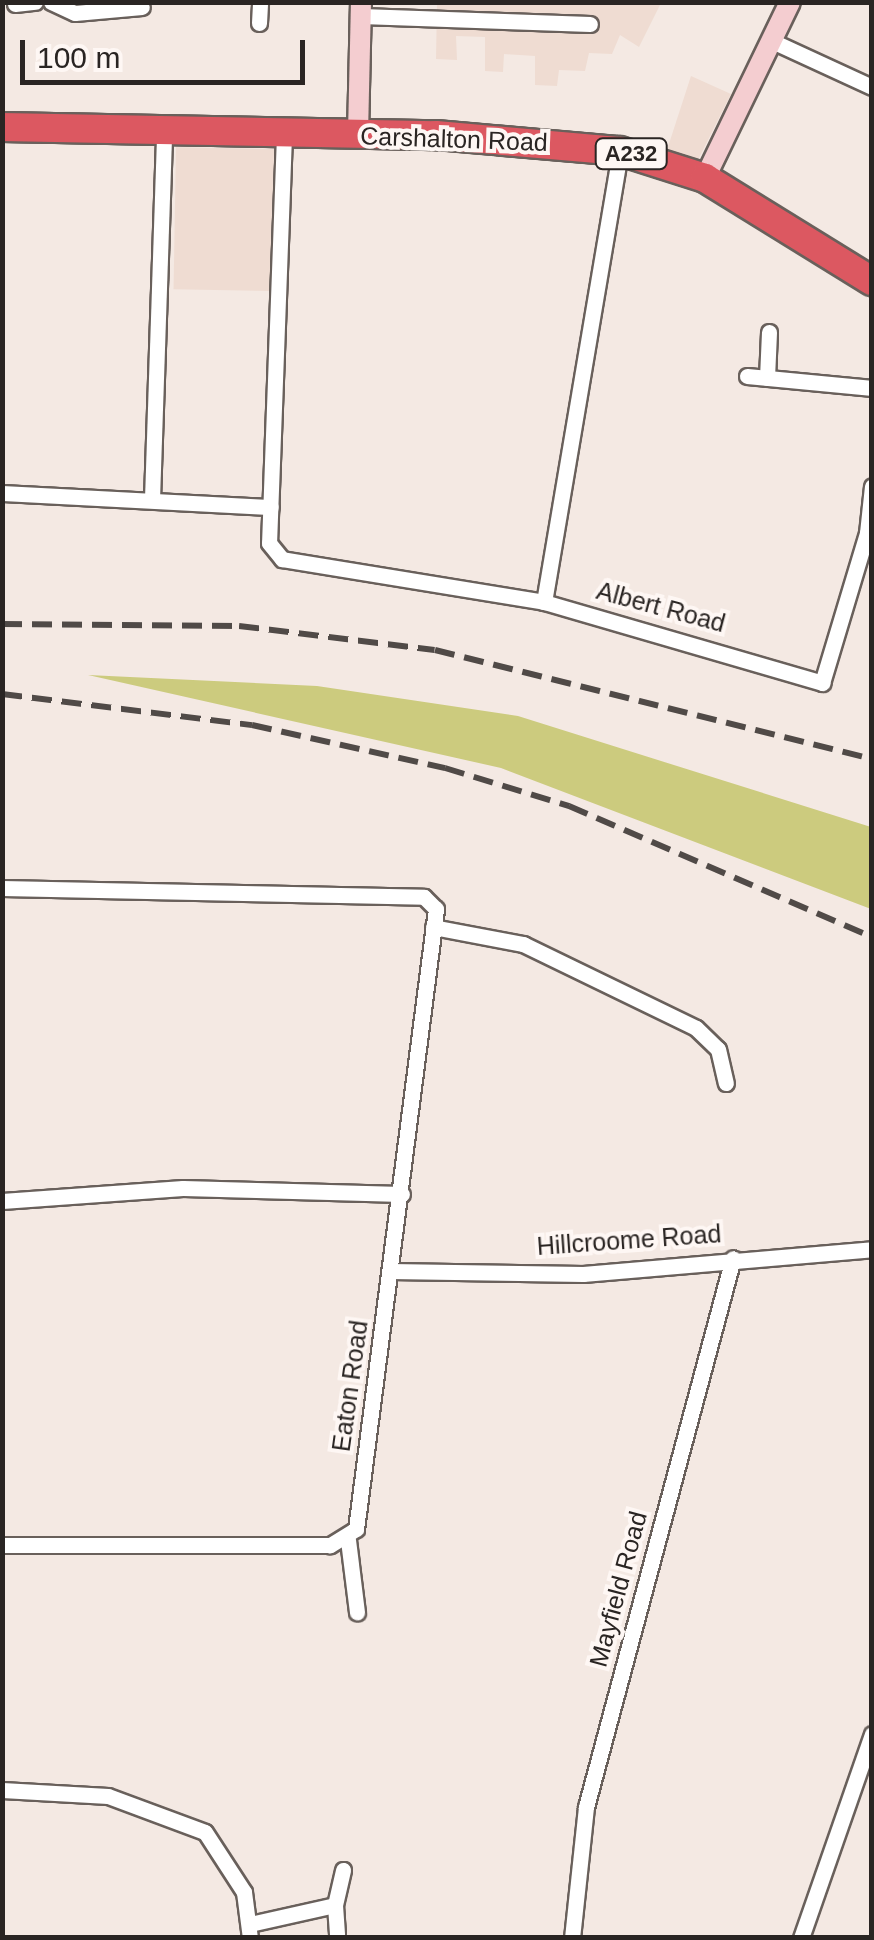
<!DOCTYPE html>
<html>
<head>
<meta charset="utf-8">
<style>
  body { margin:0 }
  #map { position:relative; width:874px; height:1940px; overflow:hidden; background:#f4e9e3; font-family:Helvetica,sans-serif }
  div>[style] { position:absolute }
  .built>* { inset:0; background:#efdcd2; transform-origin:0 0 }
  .green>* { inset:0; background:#cccb7e }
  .roads { filter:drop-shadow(2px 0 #69605b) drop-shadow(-2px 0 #69605b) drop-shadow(0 2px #69605b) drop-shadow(0 -2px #69605b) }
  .street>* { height:15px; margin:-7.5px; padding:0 7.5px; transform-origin:7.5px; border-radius:7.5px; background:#fff }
  .secondary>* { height:20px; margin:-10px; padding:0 10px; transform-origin:10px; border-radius:10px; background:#f4cdd0 }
  .highway>* { height:28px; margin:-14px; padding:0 14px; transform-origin:14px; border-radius:14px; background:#dc5861 }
  .rail>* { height:6px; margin-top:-3px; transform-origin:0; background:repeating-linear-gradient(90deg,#504a47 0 20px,transparent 0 30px) }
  span { translate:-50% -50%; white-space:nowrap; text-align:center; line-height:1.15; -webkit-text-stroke:8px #fef7f4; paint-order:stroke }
  .shield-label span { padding:2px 8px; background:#fef7f4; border:2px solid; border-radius:8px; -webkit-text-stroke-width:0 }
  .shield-label { font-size:22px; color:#2a2523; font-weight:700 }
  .street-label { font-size:25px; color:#2a2523 }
  .frame { position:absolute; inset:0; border:5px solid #2a2523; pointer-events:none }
  .scale { position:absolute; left:20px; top:40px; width:285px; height:45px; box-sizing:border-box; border:5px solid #2a2523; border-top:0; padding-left:12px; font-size:30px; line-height:35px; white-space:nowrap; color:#2a2523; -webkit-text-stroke:8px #fef7f4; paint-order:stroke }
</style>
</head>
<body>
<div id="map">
  <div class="built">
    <div style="clip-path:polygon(437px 3px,661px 3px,639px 47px,620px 35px,612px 54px,589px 53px,585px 71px,559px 70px,557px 86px,535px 85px,535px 56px,504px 54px,503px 72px,485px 71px,485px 37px,456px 36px,457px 60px,436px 59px)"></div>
    <div style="clip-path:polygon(691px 76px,731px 94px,696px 164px,666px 153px)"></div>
    <div style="left:274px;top:149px;width:142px;height:98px;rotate:91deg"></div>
  </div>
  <div class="green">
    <div style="clip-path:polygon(88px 675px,317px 686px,518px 716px,871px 827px,871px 909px,501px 768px)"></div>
  </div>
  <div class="roads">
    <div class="street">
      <div style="left:51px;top:2px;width:26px;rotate:25deg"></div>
      <div style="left:75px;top:13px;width:67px;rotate:-5.1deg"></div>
      <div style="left:15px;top:4px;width:20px;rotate:-6deg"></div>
      <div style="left:361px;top:16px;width:229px;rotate:2deg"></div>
      <div style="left:259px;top:23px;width:21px;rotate:-87deg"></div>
      <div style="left:772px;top:41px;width:110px;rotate:24.7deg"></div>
      <div style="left:284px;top:135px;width:408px;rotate:92.1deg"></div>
      <div style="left:269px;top:543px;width:21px;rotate:51deg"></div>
      <div style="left:282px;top:559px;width:266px;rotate:9.3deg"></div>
      <div style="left:544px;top:602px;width:290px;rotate:16.2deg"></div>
      <div style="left:822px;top:683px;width:157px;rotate:-73.3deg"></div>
      <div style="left:867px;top:533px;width:47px;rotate:-83.9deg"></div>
      <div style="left:747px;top:376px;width:126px;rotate:5.5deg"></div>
      <div style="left:767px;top:378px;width:46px;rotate:-87.5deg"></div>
      <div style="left:2px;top:493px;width:269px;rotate:3deg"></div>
      <div style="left:152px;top:499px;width:363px;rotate:-88.1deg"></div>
      <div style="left:544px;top:602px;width:457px;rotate:-80.4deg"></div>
      <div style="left:2px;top:888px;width:422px;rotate:1.2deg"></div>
      <div style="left:424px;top:897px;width:17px;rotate:45deg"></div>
      <div style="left:436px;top:909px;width:625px;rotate:97.35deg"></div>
      <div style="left:356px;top:1529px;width:31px;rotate:148deg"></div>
      <div style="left:330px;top:1545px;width:328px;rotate:180deg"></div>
      <div style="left:433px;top:927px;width:92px;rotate:10.7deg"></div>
      <div style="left:523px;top:944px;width:192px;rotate:25.9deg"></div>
      <div style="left:696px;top:1028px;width:30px;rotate:44deg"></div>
      <div style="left:718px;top:1049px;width:35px;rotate:77deg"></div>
      <div style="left:2px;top:1201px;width:181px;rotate:-4.1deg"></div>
      <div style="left:183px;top:1188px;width:219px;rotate:1.6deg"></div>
      <div style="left:390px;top:1271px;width:193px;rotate:0.9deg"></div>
      <div style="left:583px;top:1274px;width:290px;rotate:-4.9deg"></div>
      <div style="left:348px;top:1540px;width:73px;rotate:82.9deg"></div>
      <div style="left:2px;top:1790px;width:106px;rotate:3.2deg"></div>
      <div style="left:108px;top:1796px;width:103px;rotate:20.4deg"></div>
      <div style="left:205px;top:1832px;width:72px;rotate:57deg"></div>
      <div style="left:244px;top:1892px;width:46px;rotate:82.6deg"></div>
      <div style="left:335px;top:1905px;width:36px;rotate:-77deg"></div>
      <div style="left:250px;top:1924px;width:87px;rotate:-12.6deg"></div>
      <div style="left:335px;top:1905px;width:29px;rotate:86deg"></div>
      <div style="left:572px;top:1938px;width:132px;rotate:-83.9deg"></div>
      <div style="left:586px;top:1807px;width:568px;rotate:-75.01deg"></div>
      <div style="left:801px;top:1938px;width:216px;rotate:-70.8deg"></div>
    </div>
    <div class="secondary">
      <div style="left:358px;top:134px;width:132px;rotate:-88.7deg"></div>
      <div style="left:705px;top:178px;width:195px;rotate:-64.2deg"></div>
    </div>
    <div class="highway">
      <div style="left:2px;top:127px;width:434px;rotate:1.1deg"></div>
      <div style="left:436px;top:135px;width:185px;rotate:5deg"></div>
      <div style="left:620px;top:151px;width:89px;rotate:17.6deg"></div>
      <div style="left:705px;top:178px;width:196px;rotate:31.7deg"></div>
    </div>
  </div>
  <div class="rail">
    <div style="left:2px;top:624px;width:237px;rotate:0.5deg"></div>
    <div style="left:239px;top:626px;width:197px;rotate:7deg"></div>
    <div style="left:435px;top:650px;width:450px;rotate:14deg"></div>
    <div style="left:2px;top:694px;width:252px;rotate:7.1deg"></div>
    <div style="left:252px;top:725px;width:198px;rotate:12.6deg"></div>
    <div style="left:445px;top:768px;width:130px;rotate:17deg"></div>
    <div style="left:569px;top:806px;width:330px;rotate:23.4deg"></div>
  </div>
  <div class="shield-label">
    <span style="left:631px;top:154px">A232</span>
  </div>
  <div class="street-label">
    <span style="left:454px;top:139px;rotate:2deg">Carshalton Road</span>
    <span style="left:661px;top:607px;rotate:15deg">Albert Road</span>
    <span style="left:629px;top:1240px;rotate:-4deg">Hillcroome Road</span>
    <span style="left:350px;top:1386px;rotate:-82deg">Eaton Road</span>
    <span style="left:618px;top:1589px;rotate:-75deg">Mayfield Road</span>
  </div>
  <div class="frame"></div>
  <div class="scale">100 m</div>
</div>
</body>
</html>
